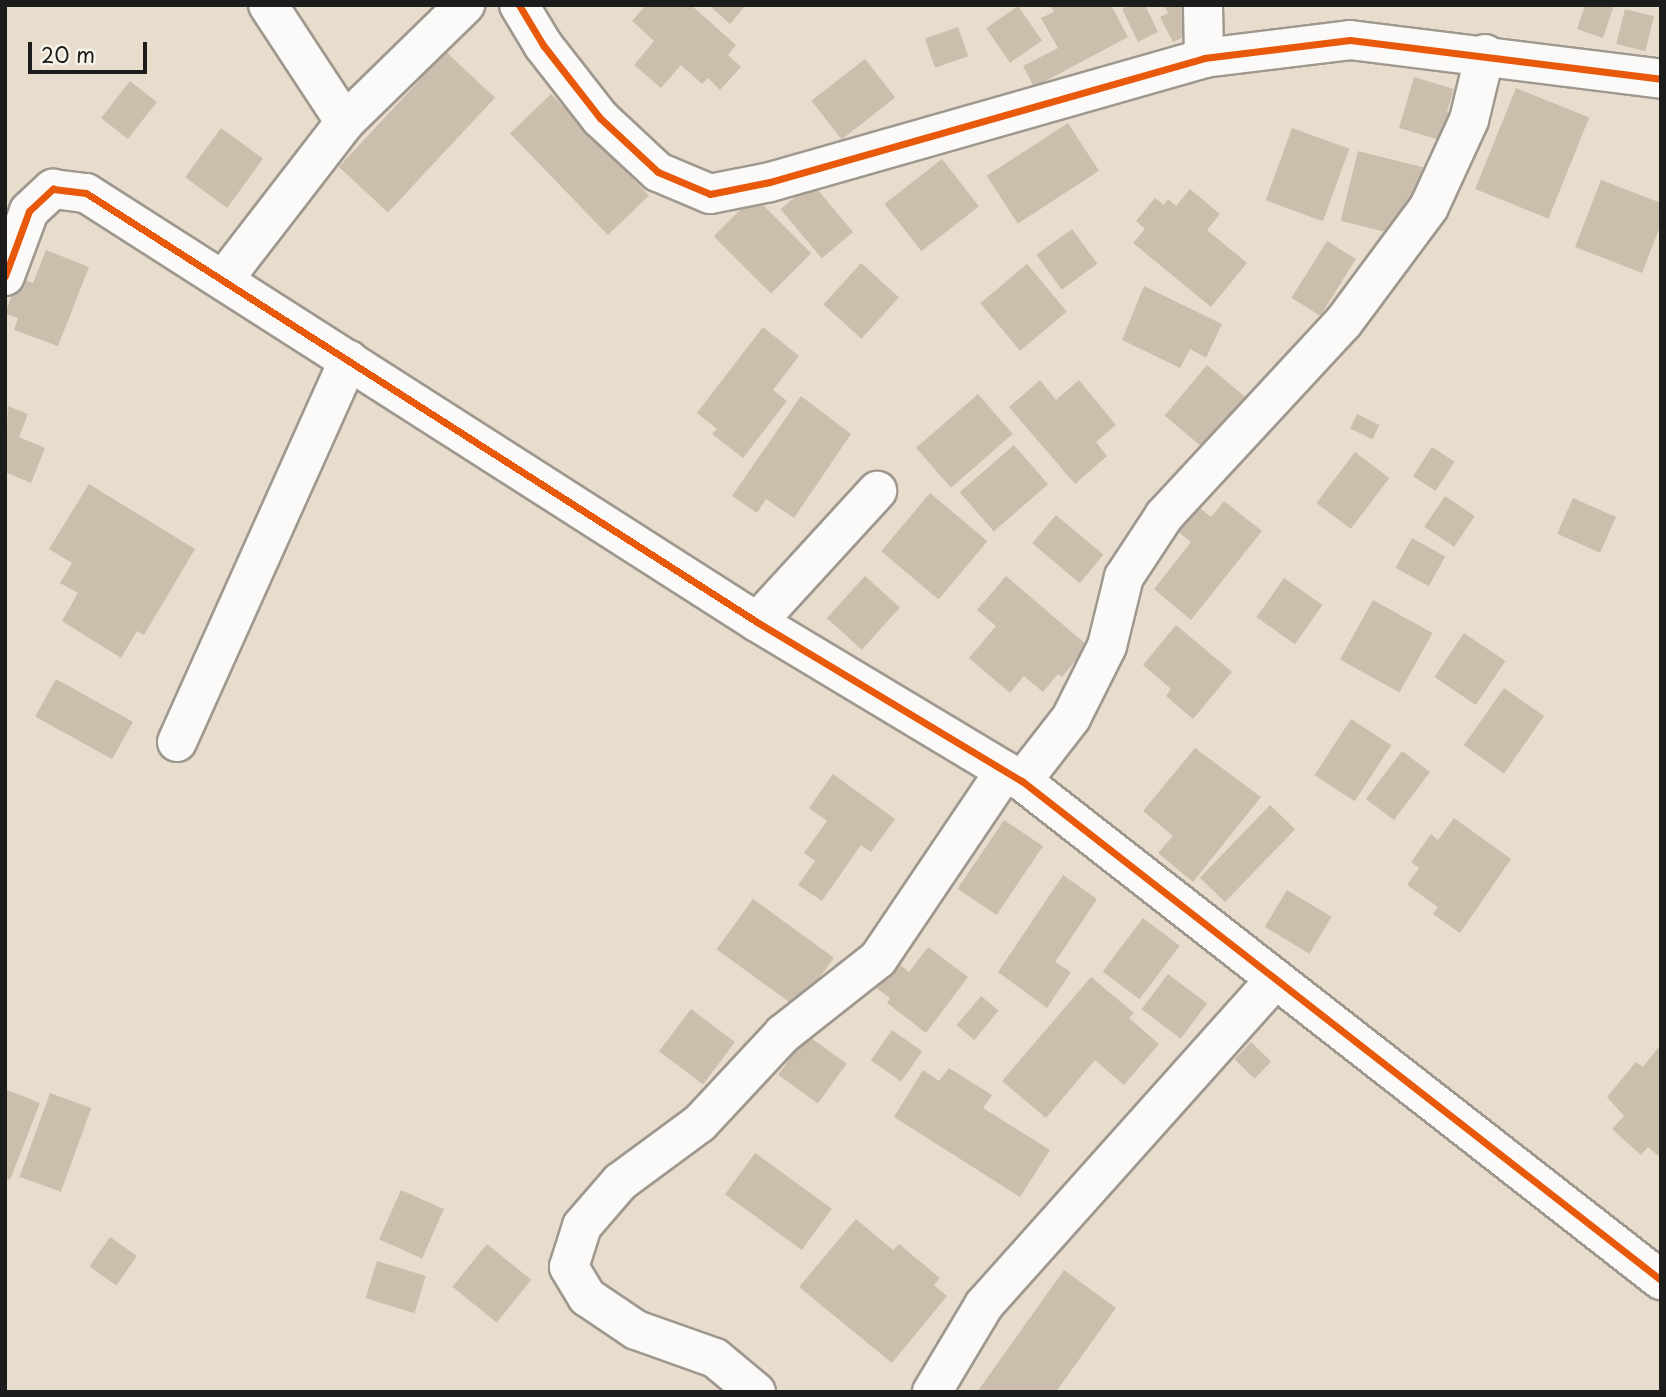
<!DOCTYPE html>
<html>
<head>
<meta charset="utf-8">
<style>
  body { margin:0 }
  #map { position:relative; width:1666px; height:1397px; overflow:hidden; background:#e8ddcd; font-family:"Playpen Sans",sans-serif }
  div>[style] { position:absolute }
  .building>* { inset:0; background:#ccbeac; transform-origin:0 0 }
  .roads { filter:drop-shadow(2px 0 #9e988f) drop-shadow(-2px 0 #9e988f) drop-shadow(0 2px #9e988f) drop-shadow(0 -2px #9e988f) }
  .street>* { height:38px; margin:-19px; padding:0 19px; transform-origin:19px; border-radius:19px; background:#fcfaf8 }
  .cycleway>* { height:7px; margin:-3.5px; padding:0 3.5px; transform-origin:3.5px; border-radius:3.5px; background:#e8590c }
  span { translate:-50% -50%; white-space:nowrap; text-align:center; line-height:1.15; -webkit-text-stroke:5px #f7f3e8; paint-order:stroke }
  .frame { position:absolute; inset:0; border:7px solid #1c1c1c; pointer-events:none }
  .scale { position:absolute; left:28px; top:42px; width:119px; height:32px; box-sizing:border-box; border:4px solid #1c1c1c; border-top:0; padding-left:9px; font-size:21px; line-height:24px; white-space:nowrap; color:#1c1c1c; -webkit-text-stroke:5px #f7f3e8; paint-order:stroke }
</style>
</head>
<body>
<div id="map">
  <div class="building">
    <div style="clip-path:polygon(646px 5px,691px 5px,736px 45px,728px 55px,741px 67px,720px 90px,708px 78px,702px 84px,681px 65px,661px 88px,634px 65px,654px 41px,632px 21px)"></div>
    <div style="clip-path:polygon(709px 5px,746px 5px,730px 24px)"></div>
    <div style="clip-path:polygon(1050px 5px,1111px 5px,1128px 37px,1034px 87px,1023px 66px,1058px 48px,1041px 18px,1054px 12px)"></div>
    <div style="clip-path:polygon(1130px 5px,1145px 5px,1158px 32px,1138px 42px,1122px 9px)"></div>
    <div style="clip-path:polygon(1164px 5px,1187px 5px,1199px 30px,1173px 42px,1160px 17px,1168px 13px)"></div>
    <div style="clip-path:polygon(1585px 5px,1614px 5px,1603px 38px,1577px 29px)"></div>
    <div style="left:1018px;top:6px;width:42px;height:39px;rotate:55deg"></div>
    <div style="left:1625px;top:9px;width:30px;height:36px;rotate:14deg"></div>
    <div style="left:958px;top:27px;width:31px;height:35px;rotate:71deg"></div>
    <div style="left:446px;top:52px;width:67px;height:157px;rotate:43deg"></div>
    <div style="left:865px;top:59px;width:49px;height:68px;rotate:52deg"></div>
    <div style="clip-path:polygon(1414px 77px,1454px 89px,1447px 112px,1466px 117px,1457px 145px,1399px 128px)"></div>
    <div style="left:130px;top:81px;width:34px;height:47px;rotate:38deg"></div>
    <div style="left:1516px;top:88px;width:79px;height:109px;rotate:22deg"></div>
    <div style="left:551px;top:94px;width:141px;height:57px;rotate:46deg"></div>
    <div style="left:1068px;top:123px;width:57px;height:97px;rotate:57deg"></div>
    <div style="left:221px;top:128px;width:52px;height:61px;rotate:36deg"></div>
    <div style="left:1292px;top:128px;width:61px;height:77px;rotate:20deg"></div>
    <div style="left:1358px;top:151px;width:68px;height:72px;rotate:14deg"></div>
    <div style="left:942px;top:159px;width:60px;height:73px;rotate:52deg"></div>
    <div style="clip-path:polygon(1601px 180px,1661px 203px,1661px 224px,1642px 273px,1575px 247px)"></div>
    <div style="left:812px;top:183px;width:64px;height:41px;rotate:50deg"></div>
    <div style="clip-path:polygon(1190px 189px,1220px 214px,1207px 230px,1247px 263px,1211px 307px,1133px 243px,1145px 229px,1136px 221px,1155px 198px,1164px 205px,1168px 199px,1176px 206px)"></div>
    <div style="left:754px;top:196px;width:81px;height:57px;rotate:45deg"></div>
    <div style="left:1072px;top:229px;width:43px;height:44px;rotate:54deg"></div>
    <div style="left:1327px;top:241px;width:34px;height:67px;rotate:32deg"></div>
    <div style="clip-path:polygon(46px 250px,89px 267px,58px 346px,14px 330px,18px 318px,5px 314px,18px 277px,33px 283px)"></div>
    <div style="left:861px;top:263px;width:51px;height:56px;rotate:42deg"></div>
    <div style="left:1027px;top:264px;width:62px;height:61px;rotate:50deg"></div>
    <div style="clip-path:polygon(1144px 286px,1222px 324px,1206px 358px,1190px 349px,1180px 368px,1122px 340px)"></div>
    <div style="clip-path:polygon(763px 327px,799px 356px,773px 390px,787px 401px,743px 458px,712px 434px,717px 429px,697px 413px)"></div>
    <div style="left:1207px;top:365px;width:62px;height:66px;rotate:40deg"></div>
    <div style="clip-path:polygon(1040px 380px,1056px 400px,1079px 380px,1116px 425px,1096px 442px,1107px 456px,1075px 484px,1009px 407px)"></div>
    <div style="left:978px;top:394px;width:53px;height:82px;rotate:49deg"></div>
    <div style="clip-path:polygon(801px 396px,851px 434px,794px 518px,766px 499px,757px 513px,732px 496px)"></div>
    <div style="clip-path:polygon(8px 406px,28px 414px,19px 437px,45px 448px,31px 483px,5px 472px)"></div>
    <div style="left:1357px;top:414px;width:25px;height:16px;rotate:26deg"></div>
    <div style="left:1014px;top:445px;width:52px;height:72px;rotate:49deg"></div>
    <div style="left:1432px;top:447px;width:27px;height:35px;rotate:33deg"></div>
    <div style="left:1355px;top:452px;width:43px;height:64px;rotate:37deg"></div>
    <div style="clip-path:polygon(89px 484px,195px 549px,144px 635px,137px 631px,121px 658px,62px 621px,78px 593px,60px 583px,72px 563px,49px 549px)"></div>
    <div style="left:930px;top:493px;width:75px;height:76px;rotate:40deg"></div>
    <div style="left:1445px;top:496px;width:36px;height:37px;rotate:34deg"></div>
    <div style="left:1573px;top:498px;width:47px;height:39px;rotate:24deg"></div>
    <div style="clip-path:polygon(1224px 501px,1262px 531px,1191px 620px,1154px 589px,1191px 542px,1175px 529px,1195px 504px,1211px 517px)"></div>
    <div style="left:1056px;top:515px;width:62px;height:37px;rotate:40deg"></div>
    <div style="left:1412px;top:538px;width:38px;height:34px;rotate:29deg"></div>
    <div style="left:865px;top:576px;width:47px;height:57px;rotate:42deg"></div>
    <div style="clip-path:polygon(1006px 576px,1088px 646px,1062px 677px,1058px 674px,1043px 692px,1024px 676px,1010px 693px,969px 658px,996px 626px,977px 610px)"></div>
    <div style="left:1284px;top:578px;width:47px;height:48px;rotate:35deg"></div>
    <div style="left:1373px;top:600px;width:68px;height:68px;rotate:29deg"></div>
    <div style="clip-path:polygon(1176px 625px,1232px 672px,1193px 719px,1166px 696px,1171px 689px,1143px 665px)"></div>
    <div style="left:1464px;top:633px;width:50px;height:53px;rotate:34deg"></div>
    <div style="left:56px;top:679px;width:88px;height:43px;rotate:29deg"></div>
    <div style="left:1504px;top:688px;width:49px;height:70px;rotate:35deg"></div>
    <div style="left:1351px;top:719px;width:48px;height:67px;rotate:33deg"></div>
    <div style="clip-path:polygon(1195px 748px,1261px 797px,1193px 882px,1158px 853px,1173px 836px,1143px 811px)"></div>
    <div style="left:1402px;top:751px;width:35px;height:60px;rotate:37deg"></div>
    <div style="clip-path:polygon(833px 774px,895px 819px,871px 852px,861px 845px,822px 901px,798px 885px,815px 861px,804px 853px,827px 821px,809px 808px)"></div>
    <div style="left:1270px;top:805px;width:35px;height:101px;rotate:44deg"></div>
    <div style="clip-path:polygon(1454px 818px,1511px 859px,1460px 933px,1433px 914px,1438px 907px,1407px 885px,1419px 868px,1411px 862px,1431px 834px,1438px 840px)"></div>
    <div style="left:1004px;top:820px;width:47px;height:83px;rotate:34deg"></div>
    <div style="clip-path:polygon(1063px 875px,1097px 899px,1055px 962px,1071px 972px,1047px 1008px,998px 972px)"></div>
    <div style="left:1287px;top:890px;width:52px;height:43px;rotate:31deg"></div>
    <div style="left:753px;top:899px;width:100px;height:62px;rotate:36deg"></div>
    <div style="left:1143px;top:918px;width:46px;height:67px;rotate:37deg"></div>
    <div style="clip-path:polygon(928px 947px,968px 977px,926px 1033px,887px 1003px,890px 998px,875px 987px,894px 960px,909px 972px)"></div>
    <div style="left:1168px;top:974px;width:49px;height:44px;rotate:37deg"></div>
    <div style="clip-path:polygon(1091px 977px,1134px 1013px,1129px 1018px,1159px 1044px,1124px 1085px,1095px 1060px,1046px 1118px,1002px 1081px)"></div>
    <div style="left:981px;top:996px;width:23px;height:38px;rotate:40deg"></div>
    <div style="left:691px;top:1009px;width:55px;height:53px;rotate:37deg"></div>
    <div style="left:892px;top:1030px;width:37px;height:37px;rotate:35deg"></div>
    <div style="left:807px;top:1035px;width:49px;height:49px;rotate:36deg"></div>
    <div style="left:1251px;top:1042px;width:28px;height:24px;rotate:44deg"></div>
    <div style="clip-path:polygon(1661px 1044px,1661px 1158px,1648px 1147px,1641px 1155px,1612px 1129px,1624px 1116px,1607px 1097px,1636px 1062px,1643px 1067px)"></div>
    <div style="clip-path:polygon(949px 1068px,992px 1095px,983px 1108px,1050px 1150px,1020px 1197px,894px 1117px,923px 1070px,939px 1081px)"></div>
    <div style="clip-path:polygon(5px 1089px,40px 1103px,10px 1180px,5px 1178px)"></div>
    <div style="left:50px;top:1093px;width:44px;height:89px;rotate:20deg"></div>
    <div style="left:755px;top:1153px;width:95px;height:51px;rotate:36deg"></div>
    <div style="left:401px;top:1190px;width:47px;height:54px;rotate:24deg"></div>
    <div style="clip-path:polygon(856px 1219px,893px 1250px,899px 1244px,940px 1278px,934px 1285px,947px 1296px,892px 1363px,799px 1287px)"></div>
    <div style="left:110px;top:1237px;width:33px;height:36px;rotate:35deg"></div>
    <div style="left:487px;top:1244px;width:57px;height:55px;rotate:39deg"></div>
    <div style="left:377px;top:1261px;width:51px;height:39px;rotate:17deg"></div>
    <div style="clip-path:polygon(1064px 1270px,1116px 1308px,1056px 1392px,977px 1392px)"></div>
  </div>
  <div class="roads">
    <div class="street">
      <div style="left:268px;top:5px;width:140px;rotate:56.7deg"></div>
      <div style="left:519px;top:5px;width:47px;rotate:59deg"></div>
      <div style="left:543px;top:45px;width:93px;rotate:52deg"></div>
      <div style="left:600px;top:118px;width:79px;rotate:43deg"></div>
      <div style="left:658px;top:172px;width:56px;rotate:22.9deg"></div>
      <div style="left:710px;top:194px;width:61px;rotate:-11.3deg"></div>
      <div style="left:770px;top:182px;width:451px;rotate:-15.9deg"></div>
      <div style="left:1204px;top:58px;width:147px;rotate:-7deg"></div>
      <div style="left:1350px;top:40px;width:313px;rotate:7.1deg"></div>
      <div style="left:1203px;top:5px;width:53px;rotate:88.9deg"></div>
      <div style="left:5px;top:276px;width:69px;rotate:-69.7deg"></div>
      <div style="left:29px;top:211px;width:33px;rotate:-43deg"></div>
      <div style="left:53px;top:189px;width:33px;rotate:7deg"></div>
      <div style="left:86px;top:193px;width:796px;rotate:32.59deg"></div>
      <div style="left:757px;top:622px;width:309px;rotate:31deg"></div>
      <div style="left:1022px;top:781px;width:811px;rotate:37.99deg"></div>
      <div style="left:223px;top:280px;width:200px;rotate:-52.3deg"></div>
      <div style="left:345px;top:122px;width:168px;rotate:-44.3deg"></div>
      <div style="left:757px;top:622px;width:178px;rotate:-47.5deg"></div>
      <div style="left:177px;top:742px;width:419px;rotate:-65.8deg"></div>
      <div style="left:1022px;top:781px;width:80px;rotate:-52.1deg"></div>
      <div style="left:1071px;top:718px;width:80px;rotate:-63.4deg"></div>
      <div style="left:1107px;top:646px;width:71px;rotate:-76.2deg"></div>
      <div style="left:1124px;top:577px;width:73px;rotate:-56.7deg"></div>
      <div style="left:1164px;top:516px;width:263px;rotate:-47.2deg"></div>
      <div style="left:1343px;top:323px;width:144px;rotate:-53.4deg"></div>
      <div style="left:1429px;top:207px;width:96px;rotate:-65.3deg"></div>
      <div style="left:1469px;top:120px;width:68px;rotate:-76.4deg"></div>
      <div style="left:756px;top:1392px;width:53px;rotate:-140.3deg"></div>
      <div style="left:715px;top:1358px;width:84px;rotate:-160.5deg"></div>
      <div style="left:636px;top:1330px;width:59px;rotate:-146deg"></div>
      <div style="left:587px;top:1297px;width:35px;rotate:-121deg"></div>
      <div style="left:569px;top:1267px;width:43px;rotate:-72.4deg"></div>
      <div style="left:582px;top:1226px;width:58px;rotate:-49.2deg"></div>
      <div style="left:620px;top:1182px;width:99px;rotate:-36.4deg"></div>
      <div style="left:700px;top:1123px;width:122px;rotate:-47deg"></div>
      <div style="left:783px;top:1034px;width:121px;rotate:-38.3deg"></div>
      <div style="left:878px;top:959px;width:227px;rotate:-56deg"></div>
      <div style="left:932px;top:1392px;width:101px;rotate:-59.1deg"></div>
      <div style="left:984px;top:1305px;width:437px;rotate:-48.2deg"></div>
    </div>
  </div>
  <div class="cycleway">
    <div style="left:519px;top:5px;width:47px;rotate:59deg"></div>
    <div style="left:543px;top:45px;width:93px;rotate:52deg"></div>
    <div style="left:600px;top:118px;width:79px;rotate:43deg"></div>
    <div style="left:658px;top:172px;width:56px;rotate:22.9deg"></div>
    <div style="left:710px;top:194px;width:61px;rotate:-11.3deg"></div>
    <div style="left:770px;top:182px;width:451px;rotate:-15.9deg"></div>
    <div style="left:1204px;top:58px;width:147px;rotate:-7deg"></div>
    <div style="left:1350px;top:40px;width:313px;rotate:7.1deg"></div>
    <div style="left:5px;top:276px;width:69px;rotate:-69.7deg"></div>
    <div style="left:29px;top:211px;width:33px;rotate:-43deg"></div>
    <div style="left:53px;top:189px;width:33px;rotate:7deg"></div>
    <div style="left:86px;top:193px;width:796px;rotate:32.59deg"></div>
    <div style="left:757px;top:622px;width:309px;rotate:31deg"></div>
    <div style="left:1022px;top:781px;width:811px;rotate:37.99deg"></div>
  </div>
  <div class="frame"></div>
  <div class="scale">20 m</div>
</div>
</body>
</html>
